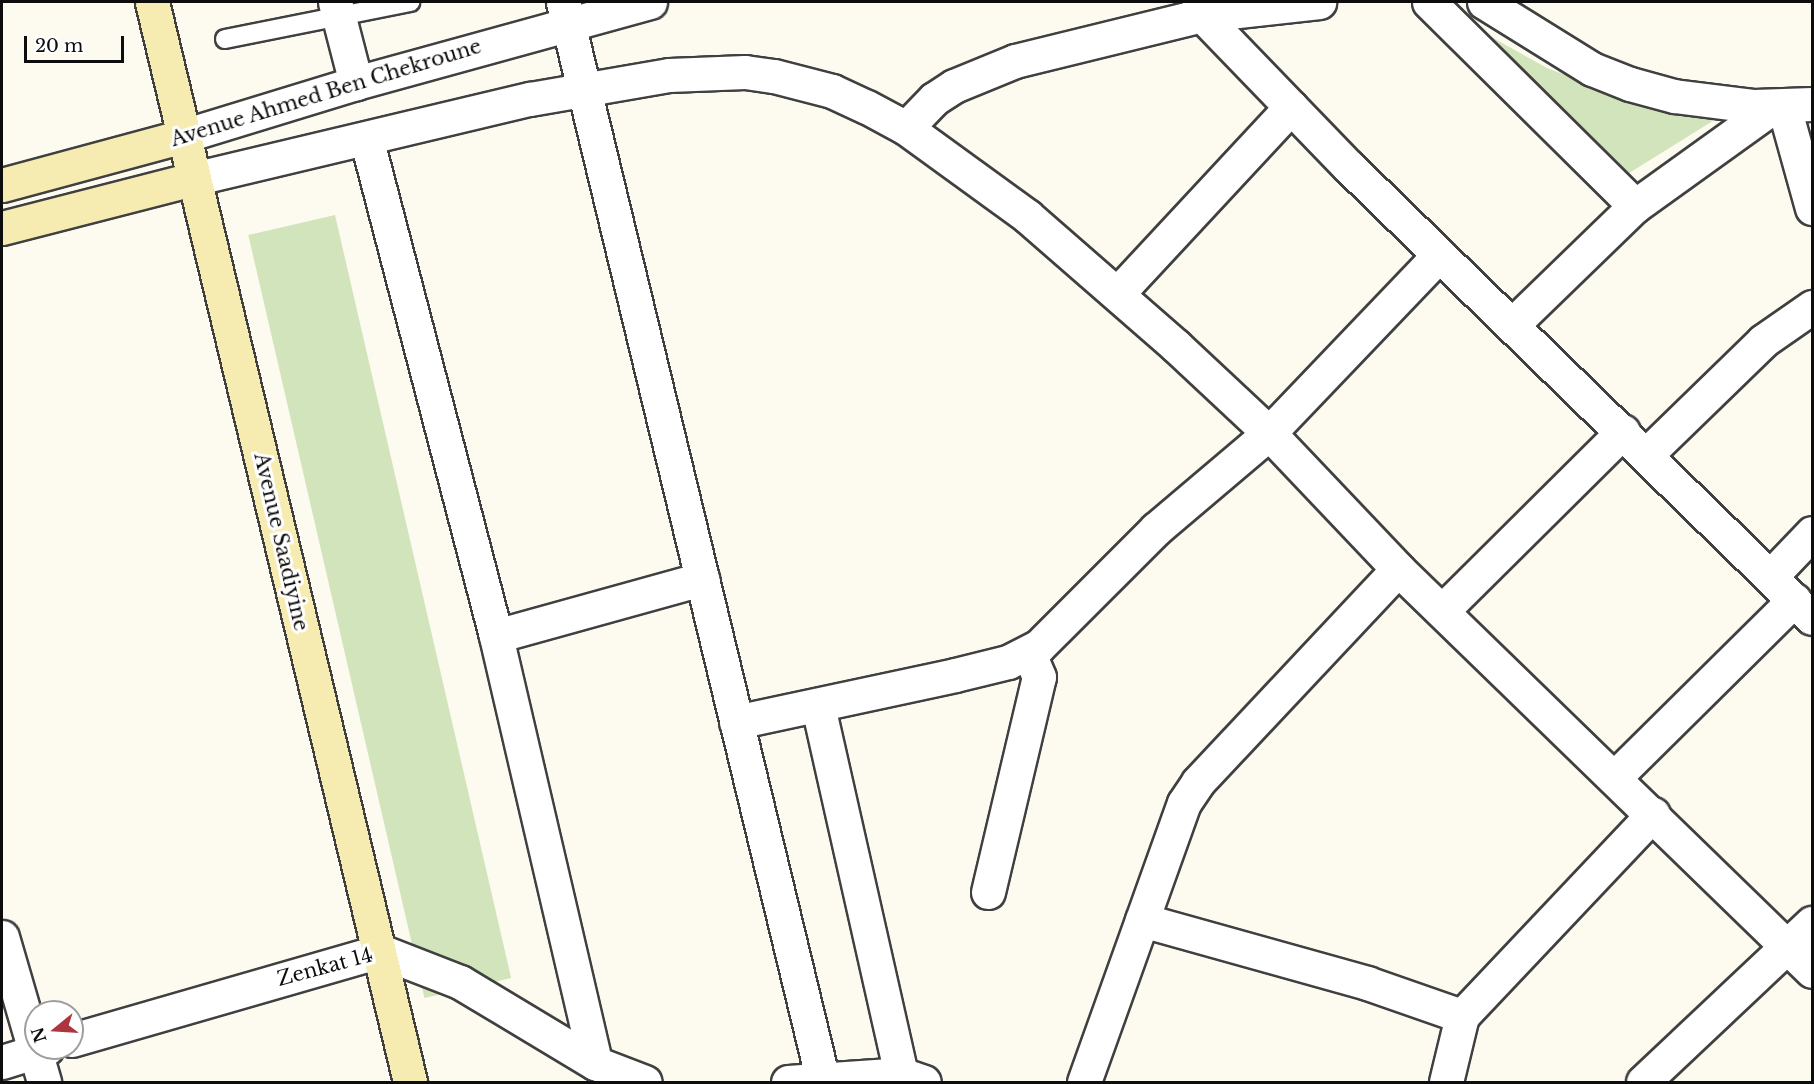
<!DOCTYPE html>
<html>
<head>
<meta charset="utf-8">
<style>
  body { margin:0 }
  #map { position:relative; width:1814px; height:1084px; overflow:hidden; background:#fdfaef; font-family:"Libre Baskerville",serif }
  div>[style] { position:absolute }
  .green>* { inset:0; background:#d2e4bc; transform-origin:0 0 }
  .roads { filter:drop-shadow(2px 0 #404040) drop-shadow(-2px 0 #404040) drop-shadow(0 2px #404040) drop-shadow(0 -2px #404040) }
  .lane>* { height:18px; margin:-9px; padding:0 9px; transform-origin:9px; border-radius:9px; background:#fff }
  .street>* { height:33px; margin:-16.5px; padding:0 16.5px; transform-origin:16.5px; border-radius:16.5px; background:#fff }
  .secondary>* { height:33px; margin:-16.5px; padding:0 16.5px; transform-origin:16.5px; border-radius:16.5px; background:#f6ecb1 }
  span { translate:-50% -50%; white-space:nowrap; text-align:center; line-height:1.15; -webkit-text-stroke:6px #fff; paint-order:stroke }
  .street-label { font-size:20px; color:#0d0d0d }
  .frame { position:absolute; inset:0; border:3px solid #0d0d0d; pointer-events:none }
  .north { position:absolute; left:24px; top:1000px; width:60px; height:60px; box-sizing:border-box; background:#fff; border:2px solid #9e9e9e; border-radius:50%; rotate:252deg; font-size:16px; font-weight:700; line-height:24px; text-align:center; color:#0d0d0d }
  .north::after { content:''; display:block; margin:auto; width:21px; height:27px; background:#ad353e; clip-path:polygon(50% 0,100% 100%,50% 72%,0 100%) }
  .scale { position:absolute; left:24px; top:36px; width:100px; height:27px; box-sizing:border-box; border:3px solid #0d0d0d; border-top:0; padding-left:8px; font-size:18px; line-height:21px; white-space:nowrap; color:#0d0d0d; -webkit-text-stroke:4px #fff; paint-order:stroke }
</style>
</head>
<body>
<div id="map">
  <div class="green">
    <div style="clip-path:polygon(1486px 34px,1547px 68px,1623px 97px,1724px 114px,1626px 175px)"></div>
    <div style="left:335px;top:215px;width:783px;height:89px;rotate:77deg"></div>
  </div>
  <div class="roads">
    <div class="lane">
      <div style="left:225px;top:39px;width:189px;rotate:-11.3deg"></div>
    </div>
    <div class="street">
      <div style="left:335px;top:2px;width:84px;rotate:75.5deg"></div>
      <div style="left:563px;top:2px;width:1106px;rotate:76.45deg"></div>
      <div style="left:1199px;top:2px;width:13px;rotate:77deg"></div>
      <div style="left:1202px;top:15px;width:211px;rotate:46deg"></div>
      <div style="left:1349px;top:167px;width:646px;rotate:44.25deg"></div>
      <div style="left:1429px;top:2px;width:290px;rotate:44.7deg"></div>
      <div style="left:1484px;top:2px;width:127px;rotate:31.8deg"></div>
      <div style="left:1592px;top:69px;width:41px;rotate:21.5deg"></div>
      <div style="left:1630px;top:84px;width:46px;rotate:15.3deg"></div>
      <div style="left:1674px;top:96px;width:81px;rotate:7.1deg"></div>
      <div style="left:1754px;top:106px;width:58px;rotate:-2deg"></div>
      <div style="left:1784px;top:107px;width:105px;rotate:74.5deg"></div>
      <div style="left:906px;top:128px;width:40px;rotate:-46deg"></div>
      <div style="left:934px;top:99px;width:24px;rotate:-33deg"></div>
      <div style="left:954px;top:86px;width:66px;rotate:-22.3deg"></div>
      <div style="left:1015px;top:61px;width:193px;rotate:-13.8deg"></div>
      <div style="left:1202px;top:15px;width:118px;rotate:-6.3deg"></div>
      <div style="left:183px;top:136px;width:181px;rotate:-17deg"></div>
      <div style="left:356px;top:83px;width:305px;rotate:-15.4deg"></div>
      <div style="left:367px;top:141px;width:512px;rotate:75.39deg"></div>
      <div style="left:496px;top:636px;width:438px;rotate:76.9deg"></div>
      <div style="left:193px;top:179px;width:346px;rotate:-13.4deg"></div>
      <div style="left:530px;top:99px;width:141px;rotate:-9.8deg"></div>
      <div style="left:669px;top:75px;width:76px;rotate:-2.3deg"></div>
      <div style="left:745px;top:72px;width:29px;rotate:8deg"></div>
      <div style="left:774px;top:76px;width:60px;rotate:14.5deg"></div>
      <div style="left:832px;top:91px;width:38px;rotate:25deg"></div>
      <div style="left:867px;top:107px;width:44px;rotate:28.3deg"></div>
      <div style="left:906px;top:128px;width:150px;rotate:36deg"></div>
      <div style="left:1027px;top:216px;width:198px;rotate:41.1deg"></div>
      <div style="left:1176px;top:346px;width:127px;rotate:43.1deg"></div>
      <div style="left:1269px;top:433px;width:187px;rotate:46.5deg"></div>
      <div style="left:1398px;top:569px;width:577px;rotate:44.16deg"></div>
      <div style="left:1118px;top:293px;width:254px;rotate:-47.1deg"></div>
      <div style="left:1512px;top:325px;width:171px;rotate:-44.1deg"></div>
      <div style="left:1635px;top:206px;width:170px;rotate:-35.7deg"></div>
      <div style="left:1647px;top:454px;width:162px;rotate:-44.2deg"></div>
      <div style="left:1763px;top:341px;width:60px;rotate:-34.8deg"></div>
      <div style="left:1770px;top:577px;width:61px;rotate:-46.3deg"></div>
      <div style="left:1442px;top:611px;width:255px;rotate:-44.8deg"></div>
      <div style="left:496px;top:636px;width:214px;rotate:-15.5deg"></div>
      <div style="left:818px;top:706px;width:377px;rotate:77.3deg"></div>
      <div style="left:736px;top:722px;width:224px;rotate:-12.1deg"></div>
      <div style="left:955px;top:675px;width:55px;rotate:-13.8deg"></div>
      <div style="left:1008px;top:662px;width:34px;rotate:-27deg"></div>
      <div style="left:1038px;top:647px;width:167px;rotate:-45deg"></div>
      <div style="left:1156px;top:529px;width:148px;rotate:-40.3deg"></div>
      <div style="left:1269px;top:433px;width:246px;rotate:-46.3deg"></div>
      <div style="left:1615px;top:777px;width:252px;rotate:-44.7deg"></div>
      <div style="left:988px;top:892px;width:221px;rotate:-76.7deg"></div>
      <div style="left:1039px;top:677px;width:26px;rotate:-113deg"></div>
      <div style="left:1142px;top:920px;width:234px;rotate:15.6deg"></div>
      <div style="left:1367px;top:983px;width:101px;rotate:19.2deg"></div>
      <div style="left:2px;top:937px;width:151px;rotate:73.8deg"></div>
      <div style="left:72px;top:1040px;width:321px;rotate:-16.1deg"></div>
      <div style="left:380px;top:951px;width:86px;rotate:21.2deg"></div>
      <div style="left:460px;top:982px;width:157px;rotate:31deg"></div>
      <div style="left:595px;top:1063px;width:53px;rotate:20.8deg"></div>
      <div style="left:2px;top:1062px;width:47px;rotate:-17.3deg"></div>
      <div style="left:788px;top:1082px;width:113px;rotate:-4deg"></div>
      <div style="left:901px;top:1074px;width:24px;rotate:19deg"></div>
      <div style="left:1084px;top:1082px;width:296px;rotate:-70.3deg"></div>
      <div style="left:1184px;top:803px;width:25px;rotate:-56deg"></div>
      <div style="left:1198px;top:782px;width:292px;rotate:-46.8deg"></div>
      <div style="left:1446px;top:1082px;width:68px;rotate:-76.4deg"></div>
      <div style="left:1462px;top:1016px;width:278px;rotate:-46.6deg"></div>
      <div style="left:1643px;top:1082px;width:232px;rotate:-43.3deg"></div>
    </div>
    <div class="secondary">
      <div style="left:152px;top:2px;width:1110px;rotate:76.56deg"></div>
      <div style="left:2px;top:185px;width:188px;rotate:-15.1deg"></div>
      <div style="left:2px;top:228px;width:197px;rotate:-14.4deg"></div>
    </div>
  </div>
  <div class="street-label">
    <span style="left:326px;top:93px;rotate:-17deg">Avenue Ahmed Ben Chekroune</span>
    <span style="left:281px;top:542px;rotate:77deg">Avenue Saadiyine</span>
    <span style="left:325px;top:967px;rotate:-15deg">Zenkat 14</span>
  </div>
  <div class="frame"></div>
  <div class="north">N</div>
  <div class="scale">20 m</div>
</div>
</body>
</html>
